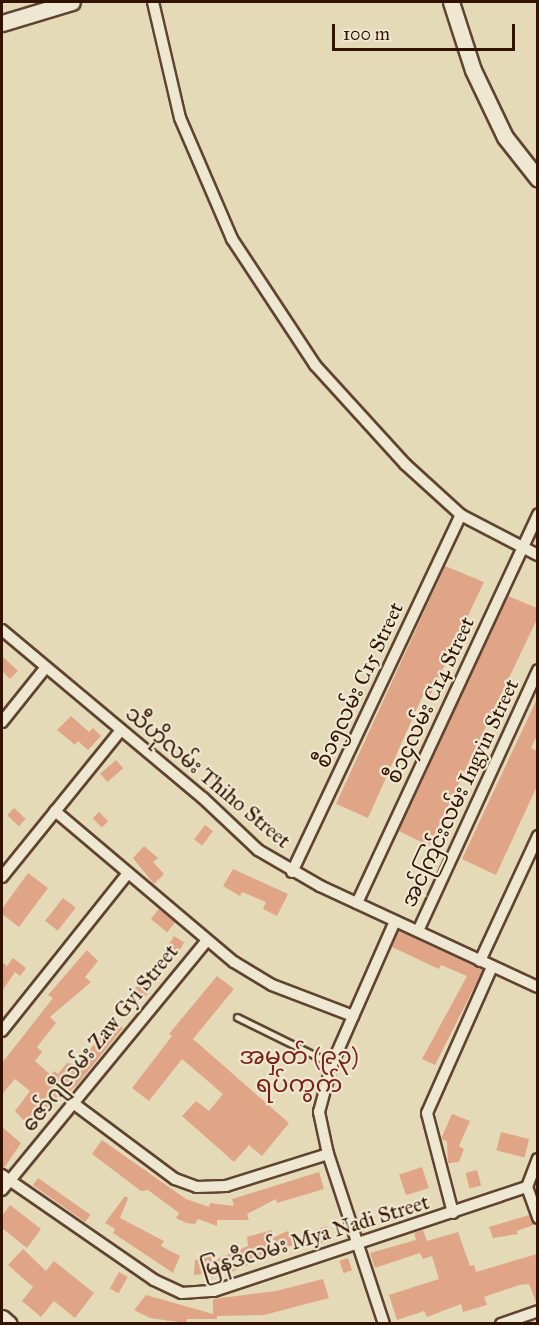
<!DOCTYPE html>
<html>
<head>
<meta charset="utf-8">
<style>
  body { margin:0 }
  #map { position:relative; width:539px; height:1325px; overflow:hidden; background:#e5dab8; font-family:"IM FELL Great Primer","Noto Sans Myanmar",serif }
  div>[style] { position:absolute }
  .building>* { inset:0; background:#dfa586; transform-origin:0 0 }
  .roads { filter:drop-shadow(2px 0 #5f442f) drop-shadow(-2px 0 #5f442f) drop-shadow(0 2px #5f442f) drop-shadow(0 -2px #5f442f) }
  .lane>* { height:5px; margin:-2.5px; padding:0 2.5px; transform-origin:2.5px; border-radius:2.5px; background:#eee7d1 }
  .street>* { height:10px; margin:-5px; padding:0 5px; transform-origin:5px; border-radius:5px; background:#eee7d1 }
  .secondary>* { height:15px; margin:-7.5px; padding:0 7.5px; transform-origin:7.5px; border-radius:7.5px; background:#eee7d1 }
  span { translate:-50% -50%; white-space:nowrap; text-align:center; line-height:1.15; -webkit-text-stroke:4.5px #eee7d1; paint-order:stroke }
  .street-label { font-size:21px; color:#321201 }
  .quarter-label { font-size:24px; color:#7a1f14 }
  .frame { position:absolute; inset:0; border:3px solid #321201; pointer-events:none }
  .scale { position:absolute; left:332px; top:24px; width:183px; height:27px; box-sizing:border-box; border:3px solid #321201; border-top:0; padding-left:8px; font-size:18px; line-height:21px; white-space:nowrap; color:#321201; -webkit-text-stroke:4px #eee7d1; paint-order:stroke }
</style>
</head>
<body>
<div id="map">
  <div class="building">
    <div style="clip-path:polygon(445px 566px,484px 582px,429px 698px,423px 695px,368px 818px,336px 804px)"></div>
    <div style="clip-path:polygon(508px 596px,537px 608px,537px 619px,429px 846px,399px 831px)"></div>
    <div style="clip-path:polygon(2px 656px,18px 671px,10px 679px,2px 671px)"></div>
    <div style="clip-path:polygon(537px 699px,537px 735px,531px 748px,537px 751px,537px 786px,496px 875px,462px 859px)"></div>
    <div style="clip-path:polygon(71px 716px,89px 732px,93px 728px,101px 736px,88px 750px,78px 741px,75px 745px,57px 730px)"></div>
    <div style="left:116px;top:760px;width:11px;height:21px;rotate:49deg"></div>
    <div style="left:14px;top:808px;width:16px;height:10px;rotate:43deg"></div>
    <div style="left:99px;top:812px;width:13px;height:9px;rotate:45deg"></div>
    <div style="left:205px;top:825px;width:10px;height:18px;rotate:37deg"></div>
    <div style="clip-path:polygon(144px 846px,158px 858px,153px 862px,164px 874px,154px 884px,133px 858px)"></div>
    <div style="clip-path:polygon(233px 869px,288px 894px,277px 916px,263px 909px,266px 902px,242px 892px,240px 896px,223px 886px)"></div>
    <div style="clip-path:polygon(28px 873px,48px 888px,19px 927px,2px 914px,2px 909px)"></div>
    <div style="left:63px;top:898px;width:16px;height:29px;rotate:38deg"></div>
    <div style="left:159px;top:909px;width:21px;height:13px;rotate:39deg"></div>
    <div style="clip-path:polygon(399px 931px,483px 970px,435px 1065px,422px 1059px,467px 976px,441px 965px,439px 969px,392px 947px)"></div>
    <div style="left:174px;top:936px;width:12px;height:26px;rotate:31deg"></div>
    <div style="clip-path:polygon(87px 950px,98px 961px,85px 977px,91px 982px,50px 1017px,56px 1023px,37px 1047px,42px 1052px,35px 1061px,51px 1075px,54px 1071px,58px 1074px,67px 1063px,78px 1065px,113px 1020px,123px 1028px,76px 1086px,29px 1126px,15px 1111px,30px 1091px,15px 1079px,2px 1094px,2px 1063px,53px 998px,48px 995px)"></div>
    <div style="clip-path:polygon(13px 958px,26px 968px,20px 976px,15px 972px,2px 991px,2px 962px,7px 966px)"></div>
    <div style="clip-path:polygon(217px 976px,234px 989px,193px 1039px,289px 1123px,262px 1156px,249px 1145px,234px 1162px,182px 1116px,196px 1101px,209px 1111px,223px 1094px,182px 1059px,149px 1101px,132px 1088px,172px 1036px,169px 1034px)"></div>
    <div style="left:142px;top:980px;width:13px;height:15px;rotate:39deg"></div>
    <div style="clip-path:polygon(452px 1114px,470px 1121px,459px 1146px,464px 1149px,459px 1162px,448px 1163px,447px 1141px,441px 1139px)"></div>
    <div style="clip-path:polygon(2px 1127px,21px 1143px,4px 1168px,2px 1168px)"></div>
    <div style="left:501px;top:1132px;width:29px;height:19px;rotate:14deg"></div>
    <div style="clip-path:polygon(102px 1140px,186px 1199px,209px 1207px,210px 1203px,234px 1206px,232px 1199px,319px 1172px,324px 1189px,277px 1203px,276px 1199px,247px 1214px,249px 1220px,217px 1220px,217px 1226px,198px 1219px,195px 1224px,186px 1223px,176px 1218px,179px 1213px,148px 1190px,141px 1191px,92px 1154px)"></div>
    <div style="left:422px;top:1167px;width:22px;height:24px;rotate:72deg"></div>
    <div style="left:477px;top:1170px;width:16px;height:12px;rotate:75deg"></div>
    <div style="left:38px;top:1178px;width:64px;height:9px;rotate:35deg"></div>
    <div style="clip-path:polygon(125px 1196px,128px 1198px,120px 1218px,164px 1241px,161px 1246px,180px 1256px,173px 1273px,113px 1233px,115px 1229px,105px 1223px)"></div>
    <div style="clip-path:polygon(10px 1205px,41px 1229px,27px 1248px,2px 1228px,2px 1216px)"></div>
    <div style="clip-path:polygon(529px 1215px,534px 1225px,517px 1231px,518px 1234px,493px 1238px,489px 1227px)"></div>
    <div style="clip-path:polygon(327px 1226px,330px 1241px,305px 1246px,303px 1235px)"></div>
    <div style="clip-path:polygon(272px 1230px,274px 1237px,288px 1231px,293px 1245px,247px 1261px,248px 1265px,226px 1274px,225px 1271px,194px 1275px,195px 1260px,212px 1256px,213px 1261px,248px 1246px,247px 1237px)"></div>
    <div style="clip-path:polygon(423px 1230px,427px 1241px,458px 1232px,470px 1266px,474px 1265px,476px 1272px,537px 1254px,537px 1304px,529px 1284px,519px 1285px,484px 1297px,487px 1305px,463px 1312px,461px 1304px,427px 1317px,424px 1311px,397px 1320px,389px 1295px,439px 1279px,432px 1256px,423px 1259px,420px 1253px,375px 1268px,370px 1253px,416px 1240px,414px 1233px)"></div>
    <div style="clip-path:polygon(23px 1249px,46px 1271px,54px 1261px,94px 1293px,75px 1318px,54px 1301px,41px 1317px,22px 1301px,33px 1287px,8px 1265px)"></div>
    <div style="left:348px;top:1258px;width:13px;height:9px;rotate:72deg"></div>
    <div style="left:119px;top:1272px;width:10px;height:19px;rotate:29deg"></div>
    <div style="clip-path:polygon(323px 1279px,329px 1298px,264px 1315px,217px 1316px,217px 1319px,187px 1319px,186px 1323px,150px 1318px,134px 1310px,146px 1295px,213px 1314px,213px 1299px,276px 1291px)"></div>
  </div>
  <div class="roads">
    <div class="lane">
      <div style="left:237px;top:1017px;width:106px;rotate:26.3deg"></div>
    </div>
    <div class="street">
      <div style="left:153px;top:2px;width:119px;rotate:76.9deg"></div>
      <div style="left:180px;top:118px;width:132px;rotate:66.7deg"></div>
      <div style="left:232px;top:239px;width:151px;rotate:56.6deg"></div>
      <div style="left:315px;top:365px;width:134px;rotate:47.7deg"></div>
      <div style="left:405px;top:464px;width:76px;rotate:42.3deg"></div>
      <div style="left:461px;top:515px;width:87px;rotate:27.5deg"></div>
      <div style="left:2px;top:630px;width:262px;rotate:39.9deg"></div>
      <div style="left:203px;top:798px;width:76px;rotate:43.4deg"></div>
      <div style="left:258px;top:850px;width:72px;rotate:30.1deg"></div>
      <div style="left:320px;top:886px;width:240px;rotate:24.9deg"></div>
      <div style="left:2px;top:722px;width:70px;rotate:-51.3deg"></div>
      <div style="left:55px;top:811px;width:234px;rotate:40.2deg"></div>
      <div style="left:234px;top:962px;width:44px;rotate:31.2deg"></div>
      <div style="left:272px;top:985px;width:87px;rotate:20.9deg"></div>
      <div style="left:292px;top:872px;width:395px;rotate:-64.7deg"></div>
      <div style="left:2px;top:877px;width:189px;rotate:-51deg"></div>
      <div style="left:357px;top:903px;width:429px;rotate:-65deg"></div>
      <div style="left:418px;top:931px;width:287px;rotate:-65.3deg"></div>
      <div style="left:480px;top:961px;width:138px;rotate:-65.1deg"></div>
      <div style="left:2px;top:1031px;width:202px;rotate:-51.4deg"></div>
      <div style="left:73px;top:1103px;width:127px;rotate:36.7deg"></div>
      <div style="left:175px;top:1179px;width:23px;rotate:20deg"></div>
      <div style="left:197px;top:1187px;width:29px;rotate:-2deg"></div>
      <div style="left:226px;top:1186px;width:107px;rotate:-17.4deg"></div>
      <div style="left:2px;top:1175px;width:185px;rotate:34.6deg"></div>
      <div style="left:154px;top:1280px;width:31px;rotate:25deg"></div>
      <div style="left:182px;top:1293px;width:32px;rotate:-4deg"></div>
      <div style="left:214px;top:1291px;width:330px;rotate:-18.4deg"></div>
      <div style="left:527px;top:1187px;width:33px;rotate:70deg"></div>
      <div style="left:527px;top:1187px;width:30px;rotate:-69deg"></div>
      <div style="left:2px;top:1190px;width:323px;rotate:-50.6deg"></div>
      <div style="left:453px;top:1213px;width:103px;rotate:-104.6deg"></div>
      <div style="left:427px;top:1113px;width:160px;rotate:-66deg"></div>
      <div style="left:384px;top:1324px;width:179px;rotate:-108.2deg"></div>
      <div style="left:328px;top:1154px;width:43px;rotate:-102.1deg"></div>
      <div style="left:319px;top:1112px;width:50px;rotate:-74.8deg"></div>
      <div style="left:332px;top:1064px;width:156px;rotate:-66.2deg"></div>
      <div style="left:501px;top:1324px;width:39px;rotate:-19deg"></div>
    </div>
    <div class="secondary">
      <div style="left:451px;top:2px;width:71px;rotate:72.1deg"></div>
      <div style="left:473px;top:70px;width:74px;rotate:64.5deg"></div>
      <div style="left:505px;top:137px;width:53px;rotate:51.8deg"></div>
      <div style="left:2px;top:23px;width:73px;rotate:-16.7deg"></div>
      <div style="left:2px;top:1318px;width:9px;rotate:41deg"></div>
    </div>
  </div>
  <div class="street-label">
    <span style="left:359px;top:685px;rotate:-65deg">စီ၁၅လမ်း C15 Street</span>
    <span style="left:430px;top:700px;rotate:-65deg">စီ၁၄လမ်း C14 Street</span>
    <span style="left:208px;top:777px;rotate:40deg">သီဟိုလမ်း Thiho Street</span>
    <span style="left:460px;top:793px;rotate:-65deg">အင်ကြင်းလမ်း Ingyin Street</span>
    <span style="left:100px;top:1038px;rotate:-51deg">ဇော်ဂျီလမ်း Zaw Gyi Street</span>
    <span style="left:315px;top:1236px;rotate:-17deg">မြနဒီလမ်း Mya Nadi Street</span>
  </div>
  <div class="quarter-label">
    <span style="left:299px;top:1071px">အမှတ် (၉၃)<br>ရပ်ကွက်</span>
  </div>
  <div class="frame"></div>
  <div class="scale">100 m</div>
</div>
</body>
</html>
